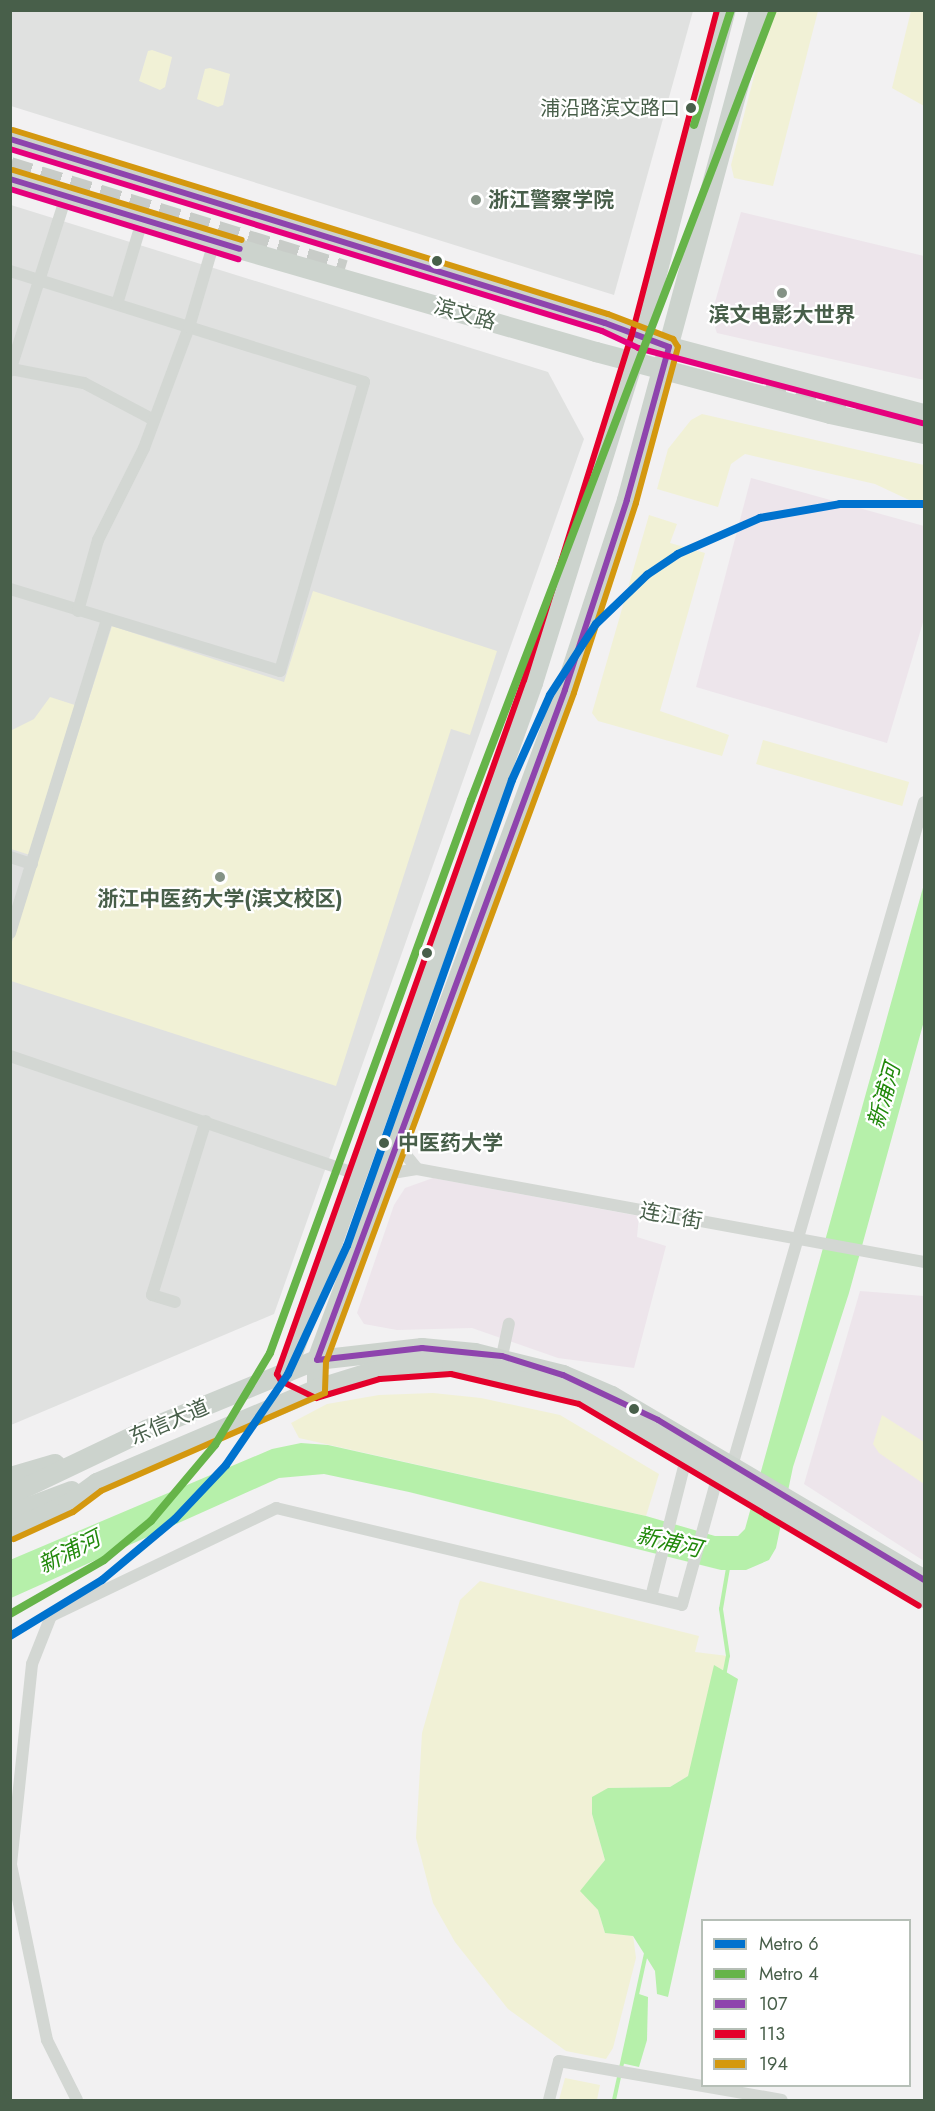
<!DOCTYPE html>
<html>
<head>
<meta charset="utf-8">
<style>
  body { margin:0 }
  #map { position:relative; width:935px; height:2111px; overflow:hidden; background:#f2f1f2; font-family:Jost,"Noto Sans SC",sans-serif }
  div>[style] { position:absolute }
  .commercial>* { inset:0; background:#ede5eb }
  .education>* { inset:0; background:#e0e1e0 }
  .green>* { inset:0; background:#f1f1d6; transform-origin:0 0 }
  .water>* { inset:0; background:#b6f0aa }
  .stream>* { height:4px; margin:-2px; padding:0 2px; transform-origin:2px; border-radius:2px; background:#b6f0aa }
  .trunk-tunnel>* { height:21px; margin-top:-10.5px; transform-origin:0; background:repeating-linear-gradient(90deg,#c8ccc8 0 21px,transparent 0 31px) }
  .minor>* { height:12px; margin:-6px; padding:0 6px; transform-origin:6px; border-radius:6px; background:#d3d7d3 }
  .primary>* { height:20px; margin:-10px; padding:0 10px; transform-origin:10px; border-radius:10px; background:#ccd3cd }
  .bus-1>* { height:6px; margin:-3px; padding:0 3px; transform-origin:3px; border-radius:3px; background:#8e44ad }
  .bus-2>* { height:6px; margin:-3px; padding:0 3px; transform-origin:3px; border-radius:3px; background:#e4002b }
  .bus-3>* { height:6px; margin:-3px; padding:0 3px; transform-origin:3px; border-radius:3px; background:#d4980f }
  .bus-4>* { height:6px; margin:-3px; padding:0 3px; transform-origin:3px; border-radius:3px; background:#e5007d }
  .metro-1>* { height:8px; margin:-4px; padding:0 4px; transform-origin:4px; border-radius:4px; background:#0072ce }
  .metro-2>* { height:8px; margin:-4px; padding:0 4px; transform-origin:4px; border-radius:4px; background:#66b449 }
  .dots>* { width:16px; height:16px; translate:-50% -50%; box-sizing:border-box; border:3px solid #fff; border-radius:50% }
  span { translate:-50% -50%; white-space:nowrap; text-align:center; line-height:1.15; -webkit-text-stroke:4.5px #fff; paint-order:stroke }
  .bus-label { font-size:20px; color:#485f4a }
  .right { translate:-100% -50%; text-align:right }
  .poi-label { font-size:21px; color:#485f4a; font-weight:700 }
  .left { translate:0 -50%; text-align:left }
  .street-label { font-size:21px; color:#485f4a }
  .stop-label { font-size:21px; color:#485f4a; font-weight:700 }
  .water-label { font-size:22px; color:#21890b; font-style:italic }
  .frame { position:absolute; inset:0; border:12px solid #485f4a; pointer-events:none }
  .legend { position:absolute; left:701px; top:1919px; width:210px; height:168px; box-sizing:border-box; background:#fff; border:2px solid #b6bfb7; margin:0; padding:8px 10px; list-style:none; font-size:18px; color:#485f4a }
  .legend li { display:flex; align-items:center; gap:12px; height:30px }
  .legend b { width:30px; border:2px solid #b6bfb7 }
</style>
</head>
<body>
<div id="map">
  <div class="commercial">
    <div style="clip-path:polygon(741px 212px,924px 256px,924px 380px,717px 333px,711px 316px)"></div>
    <div style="clip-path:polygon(751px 478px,924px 526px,924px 619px,887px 743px,696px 687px)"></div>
    <div style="clip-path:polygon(433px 1178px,639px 1216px,637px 1237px,666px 1246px,634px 1368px,558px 1358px,472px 1328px,397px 1330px,364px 1324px,357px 1313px,394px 1205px,405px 1188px)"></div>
    <div style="clip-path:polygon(860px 1291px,924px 1296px,924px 1561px,804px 1484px)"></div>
  </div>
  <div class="education">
    <div style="clip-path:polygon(11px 11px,693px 11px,614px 295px,11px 106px)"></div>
    <div style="clip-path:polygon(11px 205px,548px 372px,584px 439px,274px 1314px,11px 1425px)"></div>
  </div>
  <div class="green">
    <div style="clip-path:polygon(771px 11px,818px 11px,773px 186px,734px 178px,731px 165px)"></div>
    <div style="clip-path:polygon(911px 11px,924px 11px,924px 106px,892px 88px)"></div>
    <div style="clip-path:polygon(152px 50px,172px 57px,165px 87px,160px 90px,139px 81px,148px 51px)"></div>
    <div style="clip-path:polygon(210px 68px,230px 74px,223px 105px,218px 107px,197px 99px,205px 69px)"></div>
    <div style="clip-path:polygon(702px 414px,924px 465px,924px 507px,875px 484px,745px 454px,731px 464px,718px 507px,657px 489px,668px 449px,691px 420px)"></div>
    <div style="clip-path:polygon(649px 515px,677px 524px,670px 543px,705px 553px,660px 711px,729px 735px,722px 756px,598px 721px,592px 713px)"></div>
    <div style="clip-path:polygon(313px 591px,497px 651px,470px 735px,451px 729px,336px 1086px,11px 981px,11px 945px,112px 626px,284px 682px)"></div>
    <div style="clip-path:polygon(50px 697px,78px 706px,30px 855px,11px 849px,10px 731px,34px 719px)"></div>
    <div style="left:763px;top:740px;width:152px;height:25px;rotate:16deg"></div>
    <div style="clip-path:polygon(433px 1393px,481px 1398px,560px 1415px,659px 1474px,646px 1516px,299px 1438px,291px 1423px,327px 1404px,379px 1395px)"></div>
    <div style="clip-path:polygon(882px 1415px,924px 1442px,924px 1484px,879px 1453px,873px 1444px)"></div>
    <div style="clip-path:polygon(480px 1581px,699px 1636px,695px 1652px,728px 1656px,688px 1776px,670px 1787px,608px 1788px,592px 1814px,605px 1860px,581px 1891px,598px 1910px,605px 1933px,633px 1935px,636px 1958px,613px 2048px,606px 2059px,566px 2051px,508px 2009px,455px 1942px,433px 1903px,416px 1838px,422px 1733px,460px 1600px)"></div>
    <div style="clip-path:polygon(565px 2078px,600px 2085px,597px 2100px,559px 2100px)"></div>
  </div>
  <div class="water">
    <div style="clip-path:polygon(924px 884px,924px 1021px,849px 1293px,793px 1467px,776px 1548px,769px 1560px,746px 1570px,721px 1570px,409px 1492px,324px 1474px,279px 1478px,11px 1598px,10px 1560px,272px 1449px,301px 1443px,328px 1445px,646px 1516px,715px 1536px,738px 1536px,745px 1529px)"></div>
    <div style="clip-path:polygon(714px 1665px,738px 1679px,668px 1997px,657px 1994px,655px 1971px,633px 1936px,605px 1933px,598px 1910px,580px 1891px,605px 1860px,592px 1814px,592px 1797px,608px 1788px,670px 1787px,688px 1776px)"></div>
    <div style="clip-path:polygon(636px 1993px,648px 1997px,647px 2040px,639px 2067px,621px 2063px)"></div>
  </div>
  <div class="stream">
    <div style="left:724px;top:1676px;width:20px;rotate:-79deg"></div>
    <div style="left:728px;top:1656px;width:48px;rotate:-98.5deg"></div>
    <div style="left:721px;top:1609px;width:42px;rotate:-80.3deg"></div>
    <div style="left:614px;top:2100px;width:155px;rotate:-77.7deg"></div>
  </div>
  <div class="trunk-tunnel">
    <div style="left:10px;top:167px;width:350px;rotate:17.1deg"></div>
    <div style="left:765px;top:388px;width:134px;rotate:11.6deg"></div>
  </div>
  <div class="minor">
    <div style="left:10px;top:271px;width:371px;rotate:17.4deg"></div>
    <div style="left:364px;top:382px;width:301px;rotate:106.2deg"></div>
    <div style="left:280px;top:671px;width:282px;rotate:-163.1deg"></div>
    <div style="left:117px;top:304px;width:87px;rotate:-73.2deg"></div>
    <div style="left:11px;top:369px;width:74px;rotate:10.9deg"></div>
    <div style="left:84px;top:383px;width:77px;rotate:27.9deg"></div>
    <div style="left:10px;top:371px;width:183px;rotate:-72.2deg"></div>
    <div style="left:78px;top:611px;width:74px;rotate:-74.3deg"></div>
    <div style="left:98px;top:540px;width:103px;rotate:-63.4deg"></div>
    <div style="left:144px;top:448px;width:129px;rotate:-69.6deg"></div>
    <div style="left:189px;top:327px;width:89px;rotate:-73.6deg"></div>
    <div style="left:10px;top:857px;width:23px;rotate:18deg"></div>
    <div style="left:10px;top:933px;width:328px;rotate:-72.8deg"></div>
    <div style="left:10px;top:1056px;width:366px;rotate:18.8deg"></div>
    <div style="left:397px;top:1144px;width:32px;rotate:51deg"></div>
    <div style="left:386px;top:1174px;width:31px;rotate:-9deg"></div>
    <div style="left:417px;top:1169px;width:515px;rotate:10.39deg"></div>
    <div style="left:175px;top:1302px;width:24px;rotate:-163deg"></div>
    <div style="left:152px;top:1295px;width:182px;rotate:-72.8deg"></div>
    <div style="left:502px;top:1356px;width:33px;rotate:-78deg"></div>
    <div style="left:732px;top:1466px;width:691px;rotate:-73.87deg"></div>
    <div style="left:651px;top:1597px;width:146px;rotate:-75.8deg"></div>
    <div style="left:77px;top:2100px;width:67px;rotate:-116.6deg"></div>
    <div style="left:47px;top:2040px;width:180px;rotate:-101.6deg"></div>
    <div style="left:11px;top:1864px;width:201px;rotate:-84deg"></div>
    <div style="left:32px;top:1664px;width:52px;rotate:-68.4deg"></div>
    <div style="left:51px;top:1616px;width:250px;rotate:-25.6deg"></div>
    <div style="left:276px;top:1508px;width:417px;rotate:13.4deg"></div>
    <div style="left:682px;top:1605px;width:135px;rotate:-74.5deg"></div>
    <div style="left:549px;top:2100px;width:40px;rotate:-75.6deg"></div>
    <div style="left:559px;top:2061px;width:226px;rotate:9.9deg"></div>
  </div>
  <div class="primary">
    <div style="left:10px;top:139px;width:623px;rotate:17.18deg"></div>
    <div style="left:605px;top:323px;width:38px;rotate:25deg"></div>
    <div style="left:640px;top:339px;width:294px;rotate:14.8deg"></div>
    <div style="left:10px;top:179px;width:139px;rotate:17.7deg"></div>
    <div style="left:142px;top:221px;width:473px;rotate:16.1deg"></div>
    <div style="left:596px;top:352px;width:242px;rotate:14.8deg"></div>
    <div style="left:830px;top:414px;width:96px;rotate:12deg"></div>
    <div style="left:286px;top:1373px;width:733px;rotate:-70.3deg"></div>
    <div style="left:533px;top:683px;width:360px;rotate:-72.7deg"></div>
    <div style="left:640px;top:339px;width:340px;rotate:-75.4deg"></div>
    <div style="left:317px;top:1389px;width:29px;rotate:-90deg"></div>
    <div style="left:317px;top:1360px;width:714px;rotate:-69.69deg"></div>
    <div style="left:565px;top:690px;width:200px;rotate:-71.9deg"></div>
    <div style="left:627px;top:500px;width:507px;rotate:-74.92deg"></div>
    <div style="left:10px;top:1477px;width:47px;rotate:-16.1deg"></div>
    <div style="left:10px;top:1495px;width:151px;rotate:-25.5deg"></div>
    <div style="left:146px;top:1430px;width:185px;rotate:-22.3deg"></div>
    <div style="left:317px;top:1360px;width:106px;rotate:-6.5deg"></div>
    <div style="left:422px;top:1348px;width:53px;rotate:5.4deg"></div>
    <div style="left:475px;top:1353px;width:91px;rotate:14deg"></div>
    <div style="left:563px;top:1375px;width:53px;rotate:23.2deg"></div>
    <div style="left:612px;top:1396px;width:362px;rotate:30.5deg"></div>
    <div style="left:10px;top:1514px;width:66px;rotate:-20.4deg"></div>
    <div style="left:10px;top:1531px;width:64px;rotate:-25deg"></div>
    <div style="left:68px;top:1504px;width:36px;rotate:-36deg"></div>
    <div style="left:97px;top:1483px;width:239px;rotate:-23.1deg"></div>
    <div style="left:317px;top:1389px;width:64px;rotate:-17.3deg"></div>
    <div style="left:378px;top:1370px;width:74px;rotate:-3.9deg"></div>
    <div style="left:452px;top:1365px;width:134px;rotate:13.4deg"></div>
    <div style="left:582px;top:1396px;width:31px;rotate:27deg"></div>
    <div style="left:610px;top:1410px;width:366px;rotate:30.9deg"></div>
  </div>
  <div class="bus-1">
    <div style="left:10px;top:139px;width:623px;rotate:17.18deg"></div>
    <div style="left:605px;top:323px;width:68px;rotate:20.6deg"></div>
    <div style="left:669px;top:347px;width:159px;rotate:105.4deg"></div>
    <div style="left:627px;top:500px;width:200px;rotate:108.1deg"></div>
    <div style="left:565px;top:690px;width:714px;rotate:110.31deg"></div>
    <div style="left:317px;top:1360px;width:106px;rotate:-6.5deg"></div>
    <div style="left:422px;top:1348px;width:80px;rotate:5.7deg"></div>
    <div style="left:502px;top:1356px;width:64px;rotate:17.3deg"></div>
    <div style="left:563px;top:1375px;width:105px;rotate:25.3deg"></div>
    <div style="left:658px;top:1420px;width:310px;rotate:31deg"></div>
    <div style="left:10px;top:179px;width:240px;rotate:16.9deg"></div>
  </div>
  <div class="bus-2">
    <div style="left:717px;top:10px;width:338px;rotate:104.7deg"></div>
    <div style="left:631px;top:337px;width:359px;rotate:107.3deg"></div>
    <div style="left:524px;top:680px;width:737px;rotate:109.59deg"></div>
    <div style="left:277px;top:1374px;width:8px;rotate:60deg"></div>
    <div style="left:281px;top:1381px;width:39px;rotate:26deg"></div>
    <div style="left:316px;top:1398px;width:67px;rotate:-16.5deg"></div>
    <div style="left:380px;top:1379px;width:71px;rotate:-4deg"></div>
    <div style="left:451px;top:1374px;width:131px;rotate:13.2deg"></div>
    <div style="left:579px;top:1404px;width:395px;rotate:30.7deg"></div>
  </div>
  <div class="bus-3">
    <div style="left:13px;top:130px;width:623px;rotate:17.18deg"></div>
    <div style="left:608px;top:314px;width:70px;rotate:21deg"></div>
    <div style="left:673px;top:339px;width:9px;rotate:58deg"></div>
    <div style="left:678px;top:347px;width:162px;rotate:105.1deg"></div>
    <div style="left:636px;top:503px;width:200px;rotate:108.1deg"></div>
    <div style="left:574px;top:693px;width:713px;rotate:110.34deg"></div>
    <div style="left:326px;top:1362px;width:31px;rotate:92deg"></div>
    <div style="left:325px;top:1393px;width:244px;rotate:156.4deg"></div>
    <div style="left:101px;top:1491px;width:35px;rotate:143deg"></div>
    <div style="left:73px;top:1512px;width:65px;rotate:155.4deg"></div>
    <div style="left:13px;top:170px;width:239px;rotate:17deg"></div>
  </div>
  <div class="bus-4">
    <div style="left:10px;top:149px;width:619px;rotate:17.09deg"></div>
    <div style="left:602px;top:331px;width:40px;rotate:25deg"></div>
    <div style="left:638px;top:348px;width:294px;rotate:14.8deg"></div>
    <div style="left:10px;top:189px;width:239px;rotate:17.1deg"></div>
  </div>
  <div class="metro-1">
    <div style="left:10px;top:1636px;width:108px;rotate:-31.3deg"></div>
    <div style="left:102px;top:1580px;width:95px;rotate:-39.9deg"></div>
    <div style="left:175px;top:1519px;width:74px;rotate:-46.6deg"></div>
    <div style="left:226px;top:1465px;width:110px;rotate:-55.7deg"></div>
    <div style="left:288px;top:1374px;width:141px;rotate:-65.3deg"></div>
    <div style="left:347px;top:1246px;width:494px;rotate:-70.5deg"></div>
    <div style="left:512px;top:780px;width:93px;rotate:-65.9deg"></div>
    <div style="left:550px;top:695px;width:85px;rotate:-57.1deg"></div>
    <div style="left:596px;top:624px;width:71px;rotate:-43.9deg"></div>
    <div style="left:647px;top:575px;width:37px;rotate:-34deg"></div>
    <div style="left:678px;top:554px;width:90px;rotate:-23.7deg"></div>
    <div style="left:760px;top:518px;width:81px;rotate:-9.9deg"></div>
    <div style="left:840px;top:504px;width:84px"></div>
  </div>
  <div class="metro-2">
    <div style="left:694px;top:125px;width:121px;rotate:-72.2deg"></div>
    <div style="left:10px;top:1614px;width:108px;rotate:-29.9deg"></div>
    <div style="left:104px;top:1560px;width:61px;rotate:-39.7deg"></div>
    <div style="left:151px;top:1521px;width:99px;rotate:-49.9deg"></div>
    <div style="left:215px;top:1445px;width:107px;rotate:-59.1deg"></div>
    <div style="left:270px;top:1353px;width:588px;rotate:-70.03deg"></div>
    <div style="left:471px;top:800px;width:846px;rotate:-69.08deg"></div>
  </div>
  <div class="dots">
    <div style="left:691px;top:108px;background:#485f4a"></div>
    <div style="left:476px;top:200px;background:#849285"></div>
    <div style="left:437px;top:261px;background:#485f4a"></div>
    <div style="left:782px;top:293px;background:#849285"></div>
    <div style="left:220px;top:877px;background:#849285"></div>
    <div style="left:427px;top:953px;background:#485f4a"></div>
    <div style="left:384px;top:1143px;background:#485f4a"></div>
    <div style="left:634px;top:1409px;background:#485f4a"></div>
  </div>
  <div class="bus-label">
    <span class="right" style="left:680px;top:108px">浦沿路滨文路口</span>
  </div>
  <div class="poi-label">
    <span class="left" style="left:488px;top:200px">浙江警察学院</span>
    <span style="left:782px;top:315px">滨文电影大世界</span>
    <span style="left:220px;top:899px">浙江中医药大学(滨文校区)</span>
  </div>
  <div class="street-label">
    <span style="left:465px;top:314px;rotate:16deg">滨文路</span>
    <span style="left:671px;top:1216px;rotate:10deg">连江街</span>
    <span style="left:169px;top:1422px;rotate:-23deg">东信大道</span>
  </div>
  <div class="stop-label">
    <span class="left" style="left:398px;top:1143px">中医药大学</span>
  </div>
  <div class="water-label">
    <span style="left:884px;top:1096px;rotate:-74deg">新浦河</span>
    <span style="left:669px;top:1542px;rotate:13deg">新浦河</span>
    <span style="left:69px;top:1552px;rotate:-27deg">新浦河</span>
  </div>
  <div class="frame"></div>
  <ul class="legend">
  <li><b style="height:8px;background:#0072ce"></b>Metro 6</li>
  <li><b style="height:8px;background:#66b449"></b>Metro 4</li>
  <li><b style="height:8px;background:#8e44ad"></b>107</li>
  <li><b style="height:8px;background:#e4002b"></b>113</li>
  <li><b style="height:8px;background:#d4980f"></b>194</li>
  </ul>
</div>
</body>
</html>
